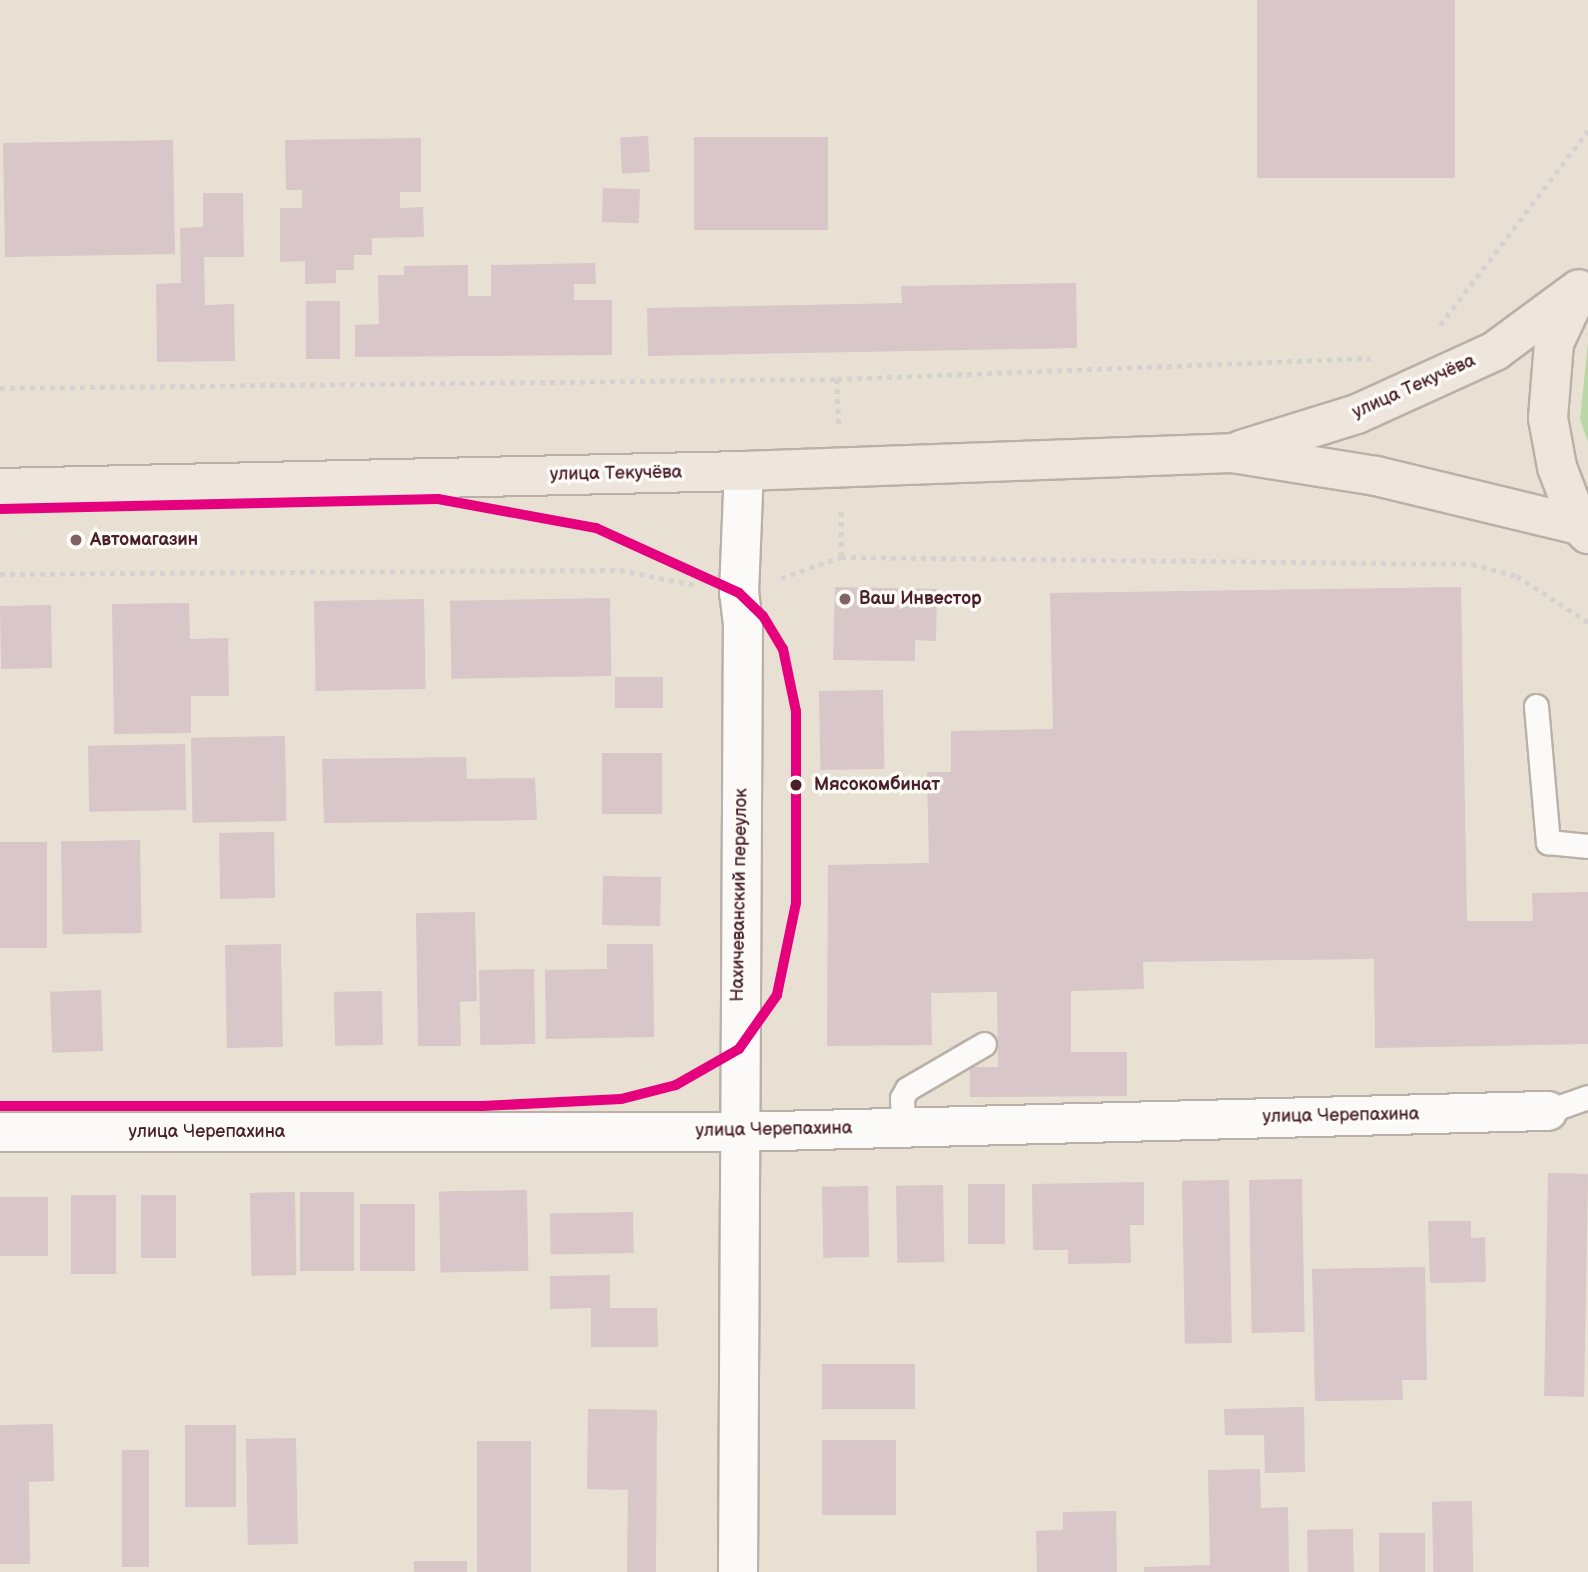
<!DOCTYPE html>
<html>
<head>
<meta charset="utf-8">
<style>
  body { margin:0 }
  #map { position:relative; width:1588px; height:1572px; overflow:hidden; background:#e8e0d2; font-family:"Balsamiq Sans",sans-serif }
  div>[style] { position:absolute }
  .green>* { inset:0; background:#bbd7a7 }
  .building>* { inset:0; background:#d9c6c8; transform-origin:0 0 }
  .path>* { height:4.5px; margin-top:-2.25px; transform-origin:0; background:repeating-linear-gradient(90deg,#d6d2cf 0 5px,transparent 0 10px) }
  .roads { filter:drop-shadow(2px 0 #b9b0a8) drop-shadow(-2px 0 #b9b0a8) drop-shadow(0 2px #b9b0a8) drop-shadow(0 -2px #b9b0a8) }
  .lane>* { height:23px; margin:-11.5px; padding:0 11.5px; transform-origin:11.5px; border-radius:11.5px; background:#fcfaf8 }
  .street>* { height:38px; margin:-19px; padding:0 19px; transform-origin:19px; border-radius:19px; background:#fcfaf8 }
  .primary>* { height:38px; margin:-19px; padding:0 19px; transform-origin:19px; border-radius:19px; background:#eee5dd }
  .tram-1>* { height:10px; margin:-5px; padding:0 5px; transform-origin:5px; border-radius:5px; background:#e5007d }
  .dots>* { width:19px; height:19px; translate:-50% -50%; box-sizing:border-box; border:4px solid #fdfcf7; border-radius:50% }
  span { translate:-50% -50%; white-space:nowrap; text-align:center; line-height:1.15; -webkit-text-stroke:7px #fdfcf7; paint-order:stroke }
  .street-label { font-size:18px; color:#4a1f2b }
  .poi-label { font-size:18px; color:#4a1f2b; font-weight:700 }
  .left { translate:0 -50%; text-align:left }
  .stop-label { font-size:18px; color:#4a1f2b; font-weight:700 }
</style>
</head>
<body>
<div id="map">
  <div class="green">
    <div style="clip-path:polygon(1588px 342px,1588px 442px,1580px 419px)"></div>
  </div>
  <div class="building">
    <div style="left:1257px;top:0;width:198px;height:178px"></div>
    <div style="left:648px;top:136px;width:36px;height:28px;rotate:87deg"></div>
    <div style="left:694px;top:137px;width:134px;height:93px"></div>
    <div style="clip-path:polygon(421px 138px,421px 192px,400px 192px,400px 208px,423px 207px,424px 237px,372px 238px,372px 255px,354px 255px,354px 270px,336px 270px,336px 283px,305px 284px,305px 261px,280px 262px,280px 208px,302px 208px,302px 190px,286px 190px,285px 140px)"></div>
    <div style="left:173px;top:140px;width:114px;height:170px;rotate:89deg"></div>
    <div style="left:603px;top:188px;width:37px;height:34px;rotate:2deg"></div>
    <div style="clip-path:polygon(203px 193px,243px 193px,244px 257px,204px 257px,205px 305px,234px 304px,235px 361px,157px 362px,156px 284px,181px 283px,180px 228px,203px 227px)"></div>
    <div style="clip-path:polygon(595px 263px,596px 284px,574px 284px,574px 300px,612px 300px,612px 355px,355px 357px,355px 325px,379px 324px,378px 275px,404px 275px,404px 266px,468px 265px,468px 296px,491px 296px,491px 265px)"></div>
    <div style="clip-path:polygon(1076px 283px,1077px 348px,648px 356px,647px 308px,902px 303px,901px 286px)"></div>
    <div style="left:306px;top:301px;width:34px;height:58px"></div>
    <div style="clip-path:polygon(835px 587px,937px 589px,936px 641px,915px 640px,915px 661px,833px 660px)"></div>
    <div style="clip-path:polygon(1461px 587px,1467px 921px,1533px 921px,1532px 893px,1588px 892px,1588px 1044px,1375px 1048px,1374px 959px,1143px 962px,1144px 989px,1071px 991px,1071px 1052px,1127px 1052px,1127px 1096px,970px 1097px,970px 1067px,998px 1067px,997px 992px,931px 993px,932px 1045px,827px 1046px,828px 865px,929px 863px,927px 772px,951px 772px,951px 731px,1053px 729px,1050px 593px)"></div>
    <div style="left:610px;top:598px;width:78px;height:160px;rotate:89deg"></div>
    <div style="left:424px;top:599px;width:90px;height:110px;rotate:89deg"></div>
    <div style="clip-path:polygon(189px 603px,190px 639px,228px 638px,229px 696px,191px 696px,191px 733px,114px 734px,112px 604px)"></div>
    <div style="left:51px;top:605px;width:63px;height:51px;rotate:89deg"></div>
    <div style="left:615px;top:677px;width:48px;height:31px"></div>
    <div style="left:883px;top:690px;width:79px;height:64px;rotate:89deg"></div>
    <div style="left:285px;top:736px;width:85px;height:94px;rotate:89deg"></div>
    <div style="left:185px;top:744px;width:66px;height:97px;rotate:89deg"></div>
    <div style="left:602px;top:753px;width:60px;height:61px"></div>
    <div style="clip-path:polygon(466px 757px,467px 779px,535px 778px,537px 820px,324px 823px,322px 759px)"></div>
    <div style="left:274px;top:832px;width:66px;height:55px;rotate:89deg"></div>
    <div style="left:140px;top:840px;width:93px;height:79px;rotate:89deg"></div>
    <div style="left:0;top:842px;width:47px;height:106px"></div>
    <div style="left:603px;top:876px;width:58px;height:49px;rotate:1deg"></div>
    <div style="clip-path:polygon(475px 912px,477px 1001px,460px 1002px,461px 1046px,418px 1046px,416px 913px)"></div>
    <div style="left:281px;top:944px;width:103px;height:56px;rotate:89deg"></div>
    <div style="clip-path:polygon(607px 944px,653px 944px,654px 1037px,546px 1039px,545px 970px,607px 969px)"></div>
    <div style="left:534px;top:969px;width:75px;height:55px;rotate:89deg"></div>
    <div style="left:101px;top:990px;width:61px;height:51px;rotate:88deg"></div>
    <div style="left:382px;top:991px;width:54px;height:48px;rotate:89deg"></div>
    <div style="left:1548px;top:1173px;width:40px;height:223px;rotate:1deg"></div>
    <div style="left:1302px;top:1179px;width:153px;height:53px;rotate:89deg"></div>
    <div style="left:1229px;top:1180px;width:163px;height:47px;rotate:89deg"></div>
    <div style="clip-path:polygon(1144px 1182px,1144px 1225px,1130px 1225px,1131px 1263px,1068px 1264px,1068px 1250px,1033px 1250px,1032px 1184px)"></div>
    <div style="left:968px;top:1184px;width:37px;height:60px"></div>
    <div style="left:943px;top:1185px;width:77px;height:47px;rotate:89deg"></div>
    <div style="left:868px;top:1186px;width:71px;height:46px;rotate:89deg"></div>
    <div style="left:527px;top:1190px;width:81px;height:88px;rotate:89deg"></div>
    <div style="left:295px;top:1192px;width:83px;height:45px;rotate:89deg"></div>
    <div style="left:300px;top:1192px;width:54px;height:79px"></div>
    <div style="left:71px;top:1195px;width:45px;height:79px"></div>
    <div style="left:141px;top:1195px;width:35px;height:63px"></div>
    <div style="left:0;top:1197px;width:48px;height:59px"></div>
    <div style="left:360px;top:1204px;width:55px;height:67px"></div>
    <div style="left:633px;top:1212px;width:41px;height:83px;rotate:89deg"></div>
    <div style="clip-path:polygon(1428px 1221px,1471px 1221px,1471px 1238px,1485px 1237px,1486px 1282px,1430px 1283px)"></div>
    <div style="clip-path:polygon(1425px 1267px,1427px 1380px,1402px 1380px,1403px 1400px,1315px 1401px,1312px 1269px)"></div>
    <div style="clip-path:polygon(610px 1275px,610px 1308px,657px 1308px,658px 1347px,591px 1347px,591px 1308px,550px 1309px,550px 1276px)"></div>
    <div style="left:822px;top:1364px;width:93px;height:45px"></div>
    <div style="clip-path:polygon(1304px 1407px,1305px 1472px,1265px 1473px,1264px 1435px,1225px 1435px,1224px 1409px)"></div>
    <div style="clip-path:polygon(588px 1409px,657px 1410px,656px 1572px,627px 1572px,628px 1490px,587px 1489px)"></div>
    <div style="clip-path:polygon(53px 1424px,54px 1481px,29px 1482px,30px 1564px,0 1564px,0 1425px)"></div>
    <div style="left:185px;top:1425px;width:51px;height:82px"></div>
    <div style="left:296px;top:1438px;width:106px;height:50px;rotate:89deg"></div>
    <div style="left:822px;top:1440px;width:74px;height:75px"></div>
    <div style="left:477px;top:1441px;width:54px;height:131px"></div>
    <div style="left:122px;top:1450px;width:27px;height:117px"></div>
    <div style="clip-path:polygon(1260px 1469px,1261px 1508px,1288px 1507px,1289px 1572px,1144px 1572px,1144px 1567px,1210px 1565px,1208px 1470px)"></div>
    <div style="left:1472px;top:1501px;width:71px;height:40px;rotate:89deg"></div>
    <div style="clip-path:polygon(1116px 1511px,1117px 1572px,1037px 1572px,1036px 1531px,1063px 1530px,1063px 1512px)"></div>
    <div style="left:1353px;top:1529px;width:43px;height:46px;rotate:89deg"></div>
    <div style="left:1379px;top:1533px;width:46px;height:39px"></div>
    <div style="left:467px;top:1561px;width:11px;height:53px;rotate:90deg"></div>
  </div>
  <div class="path">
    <div style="left:1440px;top:325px;width:244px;rotate:-52.7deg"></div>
    <div style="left:837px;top:379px;width:48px;rotate:87.6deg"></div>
    <div style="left:0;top:388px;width:837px;rotate:-0.62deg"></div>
    <div style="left:837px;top:379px;width:534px;rotate:-2.25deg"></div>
    <div style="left:841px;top:557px;width:48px;rotate:-90deg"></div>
    <div style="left:0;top:574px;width:620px;rotate:-0.37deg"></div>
    <div style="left:620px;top:570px;width:76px;rotate:11.3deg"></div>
    <div style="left:781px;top:578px;width:64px;rotate:-19.3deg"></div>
    <div style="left:841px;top:557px;width:631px;rotate:0.64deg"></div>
    <div style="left:1472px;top:564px;width:47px;rotate:14.9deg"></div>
    <div style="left:1517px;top:576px;width:85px;rotate:32.9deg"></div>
  </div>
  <div class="roads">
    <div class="lane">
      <div style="left:1536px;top:706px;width:137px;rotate:85deg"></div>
      <div style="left:1548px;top:842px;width:40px;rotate:5.7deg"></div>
      <div style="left:1548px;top:1111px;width:42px;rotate:-19.3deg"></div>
      <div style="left:903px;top:1127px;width:29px;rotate:-92deg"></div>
      <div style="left:902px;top:1098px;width:10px;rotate:-61deg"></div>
      <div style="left:907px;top:1089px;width:89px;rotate:-30.3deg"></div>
    </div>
    <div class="street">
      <div style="left:0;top:1132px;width:738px"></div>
      <div style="left:738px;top:1132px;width:810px;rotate:-1.49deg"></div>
      <div style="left:738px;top:1572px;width:948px;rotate:-89.7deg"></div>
      <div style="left:743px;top:624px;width:31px;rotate:-97deg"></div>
      <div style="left:739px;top:593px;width:122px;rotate:-87.7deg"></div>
    </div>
    <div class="primary">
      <div style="left:1577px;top:294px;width:54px;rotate:115.1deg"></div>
      <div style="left:1554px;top:343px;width:75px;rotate:94.6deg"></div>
      <div style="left:1548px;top:418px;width:50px;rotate:79.6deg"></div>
      <div style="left:1557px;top:467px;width:62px;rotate:69.2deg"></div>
      <div style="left:1579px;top:525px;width:13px;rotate:45deg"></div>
      <div style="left:1241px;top:450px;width:121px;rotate:-17.2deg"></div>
      <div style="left:1357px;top:414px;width:152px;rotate:-24.5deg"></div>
      <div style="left:1495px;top:351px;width:104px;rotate:-36.4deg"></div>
      <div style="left:0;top:488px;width:744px;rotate:-1.31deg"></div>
      <div style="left:744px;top:471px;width:488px;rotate:-2.1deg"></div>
      <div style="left:1232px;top:453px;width:146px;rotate:9.1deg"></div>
      <div style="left:1376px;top:476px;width:209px;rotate:13.6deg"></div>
    </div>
  </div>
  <div class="tram-1">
    <div style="left:0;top:509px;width:438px;rotate:-1.3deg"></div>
    <div style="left:438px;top:499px;width:161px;rotate:10.4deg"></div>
    <div style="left:596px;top:528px;width:157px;rotate:24.4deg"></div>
    <div style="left:739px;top:593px;width:33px;rotate:44deg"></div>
    <div style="left:763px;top:616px;width:39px;rotate:59deg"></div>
    <div style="left:783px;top:649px;width:63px;rotate:78.2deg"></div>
    <div style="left:796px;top:711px;width:192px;rotate:90deg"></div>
    <div style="left:796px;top:903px;width:94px;rotate:101.7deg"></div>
    <div style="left:777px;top:995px;width:66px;rotate:125.1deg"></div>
    <div style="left:739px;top:1049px;width:73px;rotate:150.3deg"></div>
    <div style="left:676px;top:1085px;width:57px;rotate:165.7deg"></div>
    <div style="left:621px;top:1099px;width:139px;rotate:177.1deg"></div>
    <div style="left:482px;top:1106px;width:482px;rotate:180deg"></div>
  </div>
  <div class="dots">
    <div style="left:76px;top:540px;background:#816365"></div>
    <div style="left:845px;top:599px;background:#816365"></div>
    <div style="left:796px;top:785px;background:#4a1f2b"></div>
  </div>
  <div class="street-label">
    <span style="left:1414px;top:387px;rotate:-24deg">улица Текучёва</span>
    <span style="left:616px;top:474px;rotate:-1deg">улица Текучёва</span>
    <span style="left:740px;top:895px;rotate:-89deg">Нахичеванский переулок</span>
    <span style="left:1341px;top:1116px;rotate:-1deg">улица Черепахина</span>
    <span style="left:774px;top:1130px;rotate:-1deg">улица Черепахина</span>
    <span style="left:207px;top:1132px">улица Черепахина</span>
  </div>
  <div class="poi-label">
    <span class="left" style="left:90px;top:540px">Автомагазин</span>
    <span class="left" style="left:859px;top:599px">Ваш Инвестор</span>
  </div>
  <div class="stop-label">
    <span class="left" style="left:814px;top:785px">Мясокомбинат</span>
  </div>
</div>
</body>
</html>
